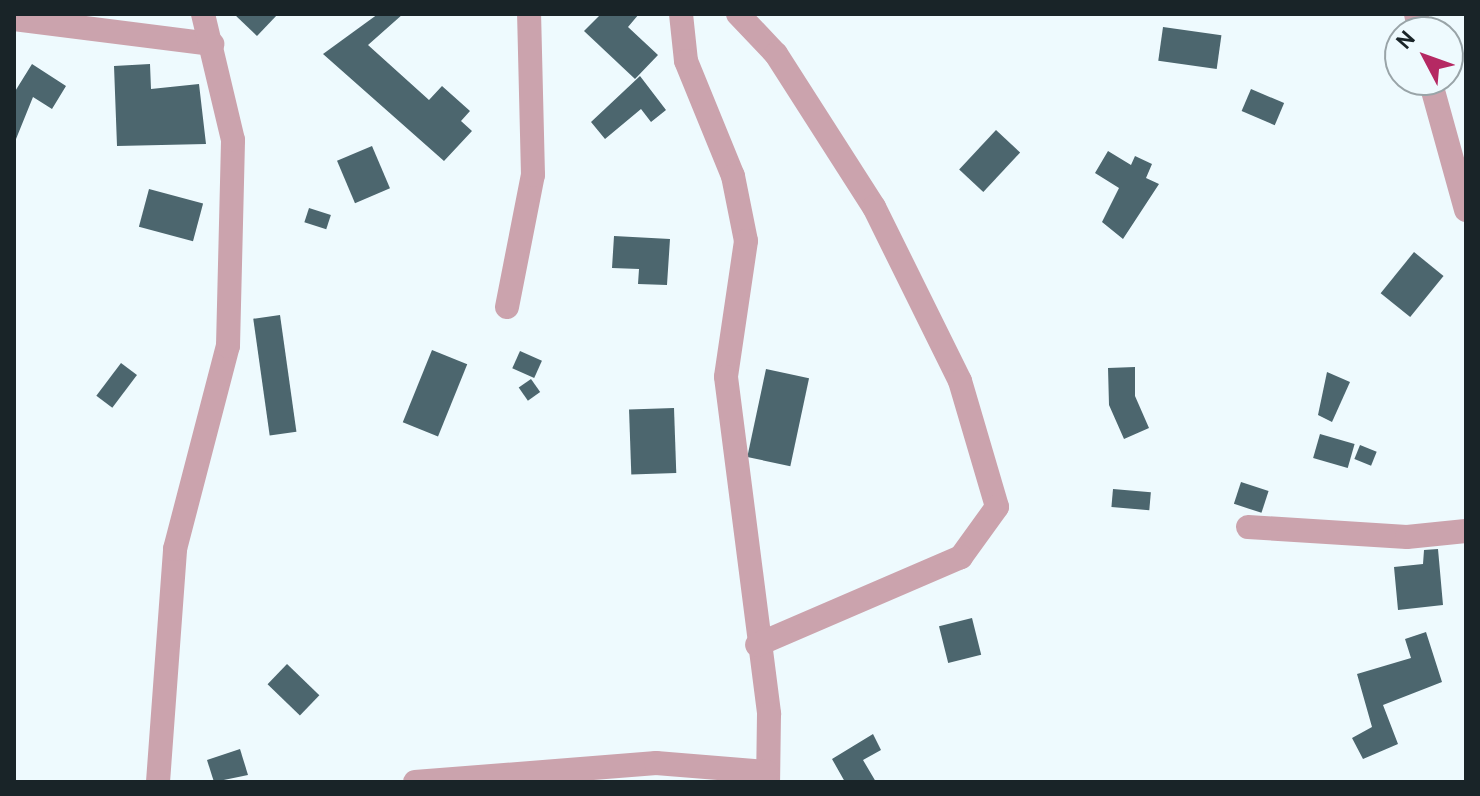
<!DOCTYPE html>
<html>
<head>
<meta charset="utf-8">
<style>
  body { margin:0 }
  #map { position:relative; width:1480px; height:796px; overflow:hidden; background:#eefafe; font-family:Overpass,sans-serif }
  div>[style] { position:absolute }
  .building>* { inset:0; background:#4c666e; transform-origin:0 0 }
  .minor>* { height:24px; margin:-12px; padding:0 12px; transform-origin:12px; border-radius:12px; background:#cba3ad }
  span { translate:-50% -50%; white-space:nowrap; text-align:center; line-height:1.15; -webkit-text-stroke:8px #eefafe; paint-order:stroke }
  .frame { position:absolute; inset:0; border:16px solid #192428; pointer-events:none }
  .north { position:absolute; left:1384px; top:16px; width:80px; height:80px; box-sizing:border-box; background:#eefafe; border:2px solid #99a4a8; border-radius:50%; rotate:311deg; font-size:22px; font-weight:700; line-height:32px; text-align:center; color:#192428 }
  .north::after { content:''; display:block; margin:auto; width:28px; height:36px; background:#b52963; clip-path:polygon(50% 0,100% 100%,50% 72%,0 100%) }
</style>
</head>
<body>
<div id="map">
  <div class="building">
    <div style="clip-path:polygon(234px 14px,278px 14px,257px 36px)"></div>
    <div style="clip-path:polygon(378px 14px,403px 14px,368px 45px,429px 100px,442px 86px,470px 111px,461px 121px,472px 131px,444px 161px,323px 54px)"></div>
    <div style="clip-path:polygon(601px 14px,639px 14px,628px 27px,658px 55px,635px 79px,584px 31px)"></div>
    <div style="left:1163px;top:27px;width:59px;height:34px;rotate:8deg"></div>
    <div style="clip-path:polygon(32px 64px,66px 86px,52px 109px,33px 97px,14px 144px,14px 93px)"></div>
    <div style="clip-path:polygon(150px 64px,151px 89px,199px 84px,206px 144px,117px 146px,114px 66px)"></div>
    <div style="clip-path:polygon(640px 76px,666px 110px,651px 122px,641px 109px,605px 139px,591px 122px)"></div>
    <div style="left:1251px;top:89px;width:36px;height:24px;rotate:23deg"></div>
    <div style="left:996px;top:130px;width:33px;height:54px;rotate:43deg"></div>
    <div style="left:372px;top:146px;width:46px;height:38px;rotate:67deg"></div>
    <div style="clip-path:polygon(1108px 151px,1131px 165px,1135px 156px,1152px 164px,1146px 178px,1159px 184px,1123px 239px,1102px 222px,1119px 188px,1095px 173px)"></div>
    <div style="left:149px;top:189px;width:56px;height:39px;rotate:15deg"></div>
    <div style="left:309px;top:208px;width:23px;height:15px;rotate:18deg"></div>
    <div style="clip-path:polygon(614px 236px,670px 239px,667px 285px,638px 284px,639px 269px,612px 268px)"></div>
    <div style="left:1414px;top:252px;width:38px;height:53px;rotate:39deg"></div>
    <div style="left:280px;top:315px;width:118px;height:27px;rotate:82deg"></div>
    <div style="left:432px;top:350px;width:38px;height:78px;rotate:22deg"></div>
    <div style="left:520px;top:351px;width:24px;height:19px;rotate:24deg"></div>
    <div style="left:121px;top:363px;width:20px;height:41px;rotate:37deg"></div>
    <div style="clip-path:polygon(1135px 367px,1135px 396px,1149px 428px,1124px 439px,1109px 405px,1108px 368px)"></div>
    <div style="left:766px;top:369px;width:44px;height:90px;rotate:12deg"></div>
    <div style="clip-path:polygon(1327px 372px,1350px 382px,1332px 422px,1318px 415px)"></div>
    <div style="left:531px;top:379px;width:16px;height:15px;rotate:55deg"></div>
    <div style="left:674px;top:408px;width:65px;height:45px;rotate:88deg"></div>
    <div style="left:1320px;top:434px;width:36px;height:25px;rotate:16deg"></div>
    <div style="left:1360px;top:445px;width:18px;height:15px;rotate:22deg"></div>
    <div style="left:1241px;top:482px;width:29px;height:23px;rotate:18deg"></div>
    <div style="left:1113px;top:489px;width:38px;height:18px;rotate:5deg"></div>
    <div style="clip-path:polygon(1438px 549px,1443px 605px,1398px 610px,1394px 567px,1423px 564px,1424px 550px)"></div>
    <div style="left:972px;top:618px;width:38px;height:34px;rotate:76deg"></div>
    <div style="clip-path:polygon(1426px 632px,1442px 682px,1383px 705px,1398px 744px,1363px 759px,1352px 738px,1372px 727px,1357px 674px,1411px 658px,1405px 639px)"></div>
    <div style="left:287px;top:664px;width:45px;height:28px;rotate:44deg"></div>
    <div style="clip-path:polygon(873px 734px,881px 750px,863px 760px,876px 782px,845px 782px,832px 759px)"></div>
    <div style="clip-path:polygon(240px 749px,248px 775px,214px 782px,207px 760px)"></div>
  </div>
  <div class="minor">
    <div style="left:681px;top:14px;width:47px;rotate:83.9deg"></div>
    <div style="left:686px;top:61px;width:124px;rotate:67.8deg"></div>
    <div style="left:733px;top:176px;width:66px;rotate:78.7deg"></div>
    <div style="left:746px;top:241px;width:137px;rotate:98.4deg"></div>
    <div style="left:726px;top:377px;width:340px;rotate:82.7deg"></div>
    <div style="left:769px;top:714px;width:68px;rotate:90.8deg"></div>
    <div style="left:738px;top:14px;width:55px;rotate:46.5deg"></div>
    <div style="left:776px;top:54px;width:182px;rotate:57.4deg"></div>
    <div style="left:874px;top:207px;width:194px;rotate:63.7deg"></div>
    <div style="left:960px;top:381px;width:131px;rotate:73.6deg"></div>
    <div style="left:997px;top:507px;width:62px;rotate:125.8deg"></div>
    <div style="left:961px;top:557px;width:222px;rotate:156.7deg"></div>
    <div style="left:1416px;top:14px;width:18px;rotate:77deg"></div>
    <div style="left:14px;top:19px;width:200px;rotate:7.2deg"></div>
    <div style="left:1430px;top:80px;width:135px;rotate:74.5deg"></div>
    <div style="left:507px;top:307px;width:135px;rotate:-78.9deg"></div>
    <div style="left:533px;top:175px;width:161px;rotate:-91.4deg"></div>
    <div style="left:1248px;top:527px;width:159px;rotate:3.6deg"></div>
    <div style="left:1407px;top:537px;width:59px;rotate:-5.8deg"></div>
    <div style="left:158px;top:782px;width:234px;rotate:-85.8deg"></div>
    <div style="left:175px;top:549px;width:210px;rotate:-75.4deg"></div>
    <div style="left:228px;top:346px;width:206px;rotate:-88.6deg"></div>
    <div style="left:233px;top:140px;width:130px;rotate:-103.4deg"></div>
    <div style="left:415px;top:782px;width:242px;rotate:-4.5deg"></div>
    <div style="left:656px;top:763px;width:111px;rotate:4.6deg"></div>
  </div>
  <div class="frame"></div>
  <div class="north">N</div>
</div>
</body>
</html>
